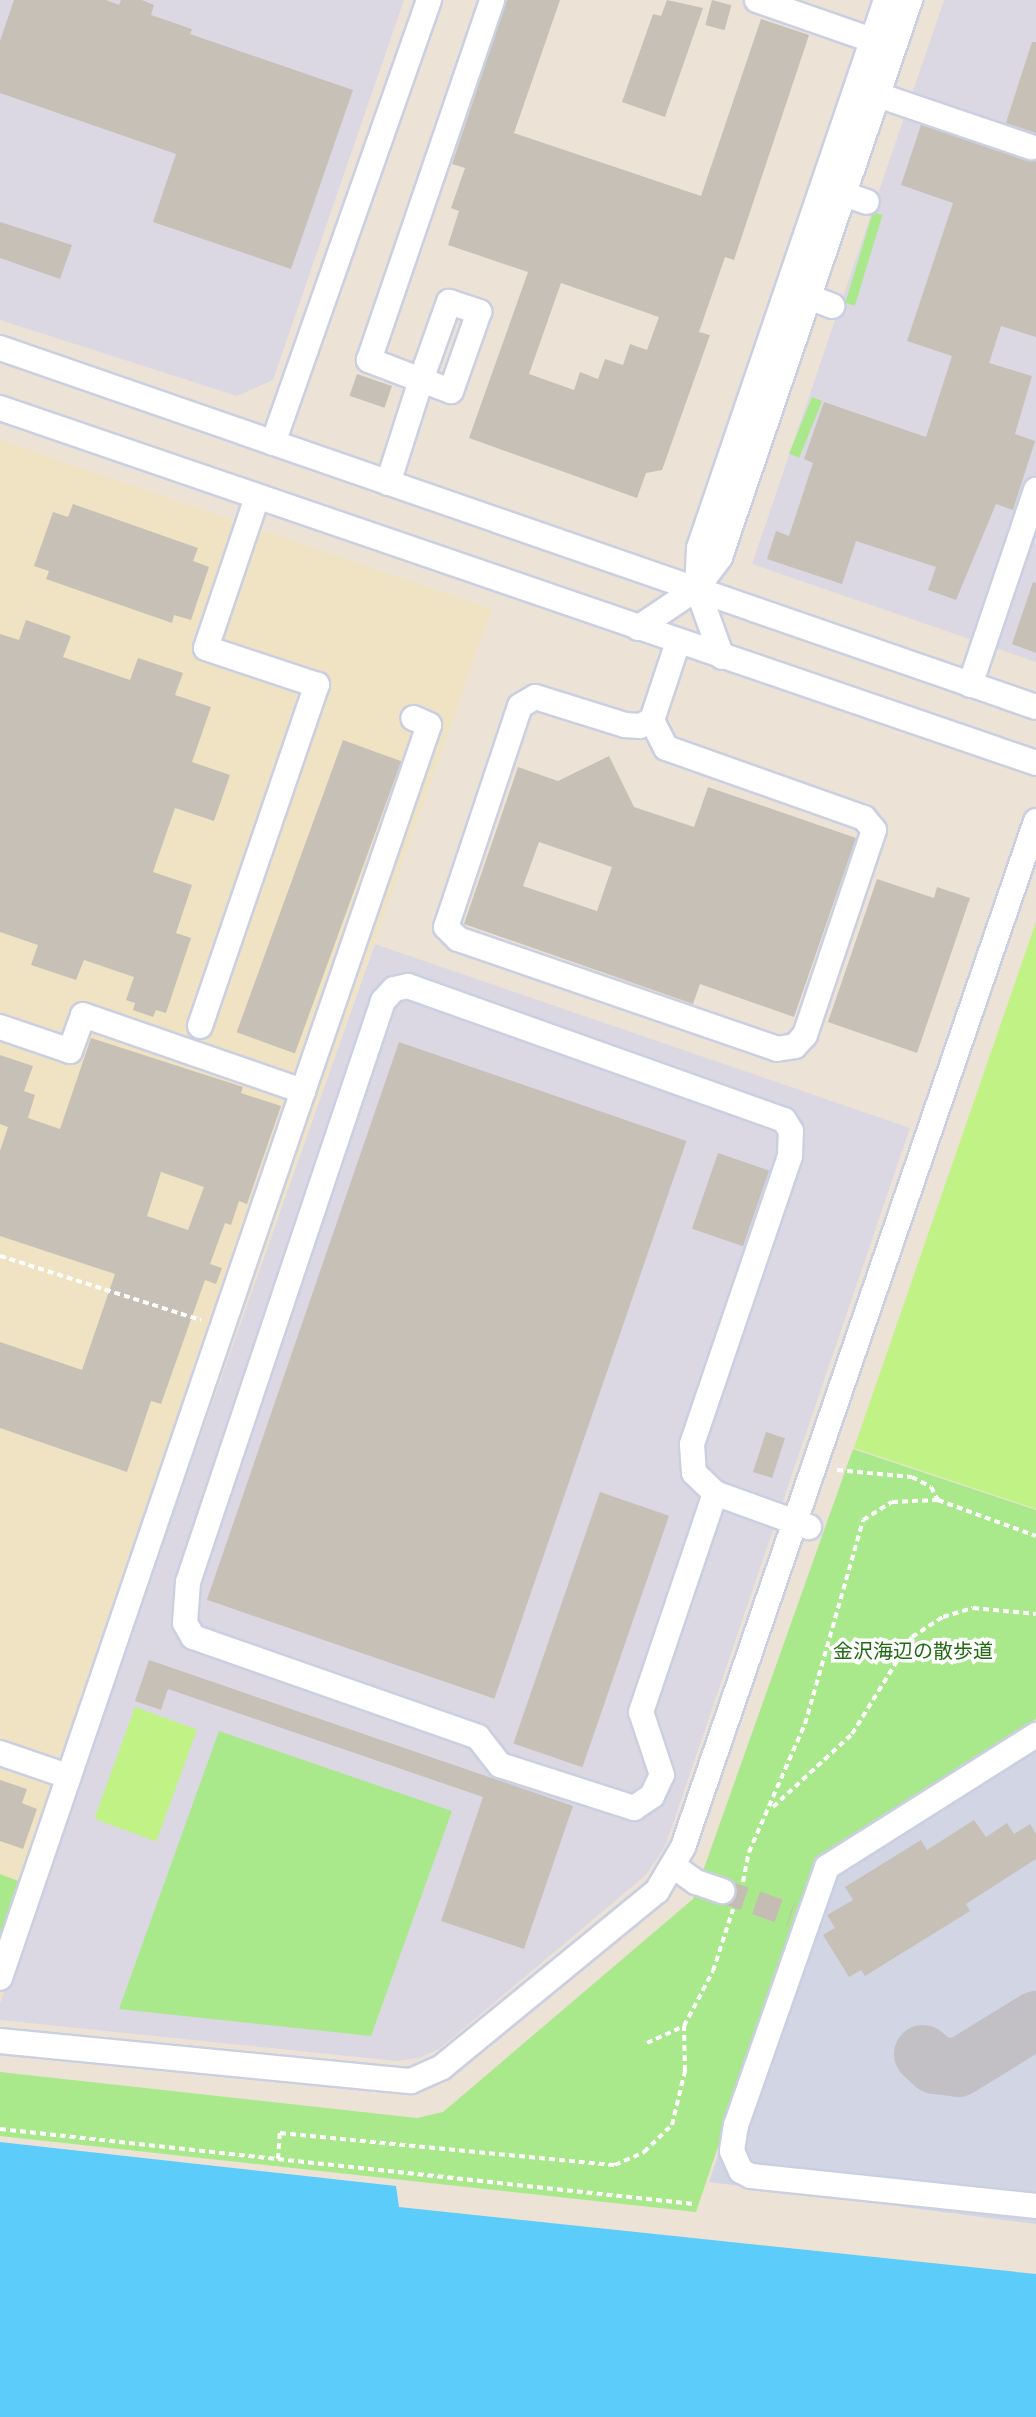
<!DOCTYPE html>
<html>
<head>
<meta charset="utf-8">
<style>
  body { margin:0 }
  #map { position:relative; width:1036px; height:2417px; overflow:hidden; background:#ece3d6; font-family:"Roboto Condensed","Noto Sans JP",sans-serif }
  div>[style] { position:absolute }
  .industrial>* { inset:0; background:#dbd8e3 }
  .education>* { inset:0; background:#f0e3c3 }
  .airport>* { inset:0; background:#d2d5e4 }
  .green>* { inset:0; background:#a9e98b; transform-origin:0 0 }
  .pitch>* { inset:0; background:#c1f286; transform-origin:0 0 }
  .water>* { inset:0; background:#5cccfb }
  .taxiway>* { height:58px; margin:-29px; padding:0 29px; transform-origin:29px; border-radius:29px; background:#c2c0c5 }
  .building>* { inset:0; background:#c6c0b6; transform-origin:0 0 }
  .minor-tunnel>* { height:24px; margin-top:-12px; transform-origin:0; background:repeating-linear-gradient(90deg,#c5bdb3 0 24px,transparent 0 36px) }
  .path>* { height:4px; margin-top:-2px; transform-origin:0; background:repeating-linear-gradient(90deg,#fff 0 6px,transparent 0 10px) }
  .roads { filter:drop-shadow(2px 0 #cbcfe2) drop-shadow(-2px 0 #cbcfe2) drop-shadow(0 2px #cbcfe2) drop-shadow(0 -2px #cbcfe2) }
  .minor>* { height:24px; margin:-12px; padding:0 12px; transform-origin:12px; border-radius:12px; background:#fff }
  span { translate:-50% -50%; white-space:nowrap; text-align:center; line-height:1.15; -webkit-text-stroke:7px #fff; paint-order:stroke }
  .park-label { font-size:20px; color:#216a11 }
</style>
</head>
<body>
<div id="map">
  <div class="industrial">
    <div style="clip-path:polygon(0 0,404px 0,273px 380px,237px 396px,0 320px)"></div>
    <div style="clip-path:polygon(944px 0,1036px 0,1036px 662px,752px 564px)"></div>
    <div style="clip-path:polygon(375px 944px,910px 1128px,665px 1847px,646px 1875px,439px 2049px,419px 2058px,397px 2061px,0 2020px,0 2003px)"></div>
  </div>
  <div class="education">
    <div style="clip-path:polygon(0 440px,492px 609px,0 2003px)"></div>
  </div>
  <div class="airport">
    <div style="clip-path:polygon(1036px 1722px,1036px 2224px,709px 2182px,817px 1862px)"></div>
  </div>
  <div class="green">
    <div style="left:873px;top:212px;width:10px;height:95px;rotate:17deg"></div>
    <div style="left:812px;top:397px;width:11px;height:61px;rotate:22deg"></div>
    <div style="clip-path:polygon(853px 1449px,1036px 1510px,1036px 1719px,815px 1860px,696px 2212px,0 2136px,0 2072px,417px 2118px,443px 2112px,693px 1899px)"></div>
    <div style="clip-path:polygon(219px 1731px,452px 1811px,371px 2036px,119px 2009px)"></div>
    <div style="clip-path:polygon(0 1874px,21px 1882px,0 1944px)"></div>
  </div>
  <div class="pitch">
    <div style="clip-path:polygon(1036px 922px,1036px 1509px,854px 1448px)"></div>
    <div style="left:135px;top:1707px;width:66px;height:119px;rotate:20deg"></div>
  </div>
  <div class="water">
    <div style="clip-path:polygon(0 2142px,396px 2186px,399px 2207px,1036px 2274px,1036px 2417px,0 2417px)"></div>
  </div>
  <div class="taxiway">
    <div style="left:923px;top:2054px;width:16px;rotate:43deg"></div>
    <div style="left:935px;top:2065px;width:23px;rotate:7deg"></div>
    <div style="left:958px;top:2068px;width:92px;rotate:-31.6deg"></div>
  </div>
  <div class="building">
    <div style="clip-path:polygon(14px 0,106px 0,119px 5px,121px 0,142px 0,154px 5px,151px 15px,192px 29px,190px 34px,353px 90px,291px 269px,153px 222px,176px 154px,0 93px,0 41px)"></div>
    <div style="clip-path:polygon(evenodd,507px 0,560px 0,514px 133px,701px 196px,761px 19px,809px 35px,734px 260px,725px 257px,699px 332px,710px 335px,662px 470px,646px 473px,637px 498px,469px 438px,528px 272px,448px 245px,459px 211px,451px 208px,465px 168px,452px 164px,507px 0,561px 283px,659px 317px,647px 350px,630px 344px,623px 365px,605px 359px,598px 379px,580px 372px,574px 390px,529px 374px,561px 283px)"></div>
    <div style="clip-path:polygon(667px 0,703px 8px,665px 117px,622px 102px,653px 14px,661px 16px)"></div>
    <div style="left:712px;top:0;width:20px;height:26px;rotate:15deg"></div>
    <div style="clip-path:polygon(1032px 42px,1036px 42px,1036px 133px,1006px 123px)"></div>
    <div style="clip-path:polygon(921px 125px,1036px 161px,1036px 337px,1001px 326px,989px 363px,1032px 376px,1015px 434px,1035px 441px,1013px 510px,996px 504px,956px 600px,928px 590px,936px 567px,856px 541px,842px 584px,767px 559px,776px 531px,789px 536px,813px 463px,804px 459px,824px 402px,926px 437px,952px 356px,907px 341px,953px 203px,901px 185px)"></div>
    <div style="clip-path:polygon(0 222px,72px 245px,60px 279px,0 258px)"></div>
    <div style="left:357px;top:374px;width:37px;height:23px;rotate:19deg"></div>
    <div style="clip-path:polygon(73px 504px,198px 548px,193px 561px,209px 567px,191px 620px,174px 615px,172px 623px,46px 579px,49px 571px,34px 566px,53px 512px,68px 517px)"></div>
    <div style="clip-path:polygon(1033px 582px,1036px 583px,1036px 653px,1012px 644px)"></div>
    <div style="clip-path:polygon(26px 620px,71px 636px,63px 657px,130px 680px,138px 658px,183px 673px,175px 695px,211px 707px,192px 762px,230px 775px,214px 821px,175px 808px,153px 872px,192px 885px,176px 933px,191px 938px,166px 1013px,156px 1010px,153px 1017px,133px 1010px,135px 1003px,126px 1000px,134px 977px,84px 960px,76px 980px,31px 965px,38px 945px,0 932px,0 634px,19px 640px)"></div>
    <div style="left:343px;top:740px;width:62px;height:311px;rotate:20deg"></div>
    <div style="clip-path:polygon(evenodd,609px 756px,634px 807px,694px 827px,708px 787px,856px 838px,794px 1017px,700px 984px,693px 1004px,464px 924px,518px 767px,558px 781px,609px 756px,539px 842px,612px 867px,597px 911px,523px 886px,539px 842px)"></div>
    <div style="clip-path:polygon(877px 879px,934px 898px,937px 887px,970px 898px,917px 1053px,828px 1022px)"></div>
    <div style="clip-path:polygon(evenodd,91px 1038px,243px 1087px,241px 1093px,281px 1106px,247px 1204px,239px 1201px,231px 1225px,225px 1223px,210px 1264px,222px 1268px,216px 1284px,205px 1280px,161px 1404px,151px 1401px,127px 1472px,0 1428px,0 1342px,82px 1370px,115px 1274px,0 1236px,0 1151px,8px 1127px,0 1124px,0 1055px,33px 1066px,24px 1091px,35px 1095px,28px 1118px,60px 1129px,91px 1038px,161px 1172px,204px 1187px,188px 1230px,147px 1216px,161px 1172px)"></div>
    <div style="left:399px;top:1042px;width:304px;height:590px;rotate:19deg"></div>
    <div style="left:718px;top:1153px;width:54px;height:80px;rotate:19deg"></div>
    <div style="left:766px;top:1432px;width:20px;height:42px;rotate:18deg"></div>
    <div style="left:600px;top:1492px;width:73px;height:266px;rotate:19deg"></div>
    <div style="clip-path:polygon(149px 1660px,573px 1806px,524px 1949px,441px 1921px,483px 1797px,168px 1689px,161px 1710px,135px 1701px)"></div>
    <div style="clip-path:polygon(0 1780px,27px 1789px,22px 1803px,37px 1809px,23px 1849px,0 1841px)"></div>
    <div style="clip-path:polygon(974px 1820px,986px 1837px,1007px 1823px,1014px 1834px,1030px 1824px,1036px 1834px,1036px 1859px,966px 1904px,970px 1911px,865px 1976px,861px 1970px,849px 1977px,823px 1935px,835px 1928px,827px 1915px,853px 1900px,845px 1887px,921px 1840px,927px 1850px)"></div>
  </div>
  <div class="minor-tunnel">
    <div style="left:722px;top:1891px;width:73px;rotate:19.2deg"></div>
  </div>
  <div class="path">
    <div style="left:0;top:1256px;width:211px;rotate:17.7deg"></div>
    <div style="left:837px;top:1470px;width:75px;rotate:5.3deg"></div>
    <div style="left:912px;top:1477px;width:21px;rotate:28deg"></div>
    <div style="left:931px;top:1487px;width:15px;rotate:62deg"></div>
    <div style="left:773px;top:1807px;width:108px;rotate:-42.7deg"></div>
    <div style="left:852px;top:1734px;width:114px;rotate:-58.3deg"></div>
    <div style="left:912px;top:1637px;width:37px;rotate:-33deg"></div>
    <div style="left:943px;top:1617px;width:31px;rotate:-17deg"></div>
    <div style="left:973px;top:1608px;width:63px;rotate:5.4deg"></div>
    <div style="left:743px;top:1882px;width:31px;rotate:-79deg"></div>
    <div style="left:749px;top:1852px;width:140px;rotate:-66.4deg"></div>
    <div style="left:805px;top:1724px;width:212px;rotate:-74.1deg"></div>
    <div style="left:863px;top:1520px;width:34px;rotate:-32deg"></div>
    <div style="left:892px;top:1502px;width:46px;rotate:-2.5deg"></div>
    <div style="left:938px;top:1500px;width:104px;rotate:20.2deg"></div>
    <div style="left:647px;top:2043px;width:41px;rotate:-24.7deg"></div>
    <div style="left:0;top:2129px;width:698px;rotate:6.17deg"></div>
    <div style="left:278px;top:2159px;width:26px;rotate:-86deg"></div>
    <div style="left:280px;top:2133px;width:337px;rotate:5.5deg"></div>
    <div style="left:615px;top:2165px;width:32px;rotate:-24deg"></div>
    <div style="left:644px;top:2152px;width:39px;rotate:-44deg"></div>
    <div style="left:672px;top:2125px;width:56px;rotate:-76.5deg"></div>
    <div style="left:685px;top:2071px;width:45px;rotate:-91.3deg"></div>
    <div style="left:684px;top:2026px;width:62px;rotate:-62.2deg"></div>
    <div style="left:713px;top:1971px;width:65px;rotate:-72.1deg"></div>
  </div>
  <div class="roads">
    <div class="minor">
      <div style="left:757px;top:0;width:122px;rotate:19.2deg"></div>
      <div style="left:878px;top:95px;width:162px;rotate:18.8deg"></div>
      <div style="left:844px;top:194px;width:24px;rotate:19deg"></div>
      <div style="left:809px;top:297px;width:25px;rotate:21deg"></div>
      <div style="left:449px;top:302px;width:32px;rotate:18deg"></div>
      <div style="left:479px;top:312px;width:84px;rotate:109.5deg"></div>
      <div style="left:451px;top:391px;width:32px;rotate:-160deg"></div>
      <div style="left:421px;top:380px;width:83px;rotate:-70.3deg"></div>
      <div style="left:0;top:348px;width:1096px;rotate:19.11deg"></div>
      <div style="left:0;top:408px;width:1095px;rotate:18.91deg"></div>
      <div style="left:273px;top:443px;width:470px;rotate:-70.6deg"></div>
      <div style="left:388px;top:483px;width:108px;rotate:-72.2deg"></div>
      <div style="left:421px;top:380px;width:56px;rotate:-159deg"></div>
      <div style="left:369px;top:360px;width:380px;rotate:-71.1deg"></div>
      <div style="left:638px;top:628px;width:71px;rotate:-34.1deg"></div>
      <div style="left:697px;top:588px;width:39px;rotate:-53deg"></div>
      <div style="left:720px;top:557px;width:589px;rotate:-71.16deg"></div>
      <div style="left:722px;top:657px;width:73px;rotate:-109.9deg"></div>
      <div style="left:697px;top:588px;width:40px;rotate:-87.1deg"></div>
      <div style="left:699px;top:548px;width:579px;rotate:-71.16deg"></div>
      <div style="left:970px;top:685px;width:206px;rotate:-71.3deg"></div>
      <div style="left:652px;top:720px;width:13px;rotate:153deg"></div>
      <div style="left:640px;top:726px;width:15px;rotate:-176deg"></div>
      <div style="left:625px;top:725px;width:94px;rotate:-162.7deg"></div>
      <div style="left:535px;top:697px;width:17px;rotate:149deg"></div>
      <div style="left:520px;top:706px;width:233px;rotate:108.5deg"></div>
      <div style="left:446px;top:927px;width:17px;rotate:45deg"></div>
      <div style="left:458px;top:939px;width:337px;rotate:19deg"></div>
      <div style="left:777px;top:1049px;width:18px;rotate:-9deg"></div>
      <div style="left:795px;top:1046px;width:15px;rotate:-48deg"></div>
      <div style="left:805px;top:1035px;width:216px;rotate:-71.4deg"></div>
      <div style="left:874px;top:830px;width:16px;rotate:-130deg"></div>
      <div style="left:864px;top:818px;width:210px;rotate:-160.5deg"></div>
      <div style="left:666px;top:748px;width:31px;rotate:-117deg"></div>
      <div style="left:652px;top:720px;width:82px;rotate:-71.6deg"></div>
      <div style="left:200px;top:1026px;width:361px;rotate:-71.1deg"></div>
      <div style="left:317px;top:685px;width:117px;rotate:-161.6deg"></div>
      <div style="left:206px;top:648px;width:159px;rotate:-71.3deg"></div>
      <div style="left:0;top:1027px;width:74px;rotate:18.9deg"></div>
      <div style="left:70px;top:1051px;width:38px;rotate:-70deg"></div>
      <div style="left:83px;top:1015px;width:233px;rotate:19.1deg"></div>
      <div style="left:303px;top:1091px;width:937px;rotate:108.86deg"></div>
      <div style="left:303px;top:1091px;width:387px;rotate:-71deg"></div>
      <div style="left:429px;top:725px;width:17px;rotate:-156deg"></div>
      <div style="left:715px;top:1493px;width:29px;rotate:-136deg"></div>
      <div style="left:694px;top:1473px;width:29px;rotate:-94deg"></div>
      <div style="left:692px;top:1444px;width:304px;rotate:-71.2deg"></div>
      <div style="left:790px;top:1156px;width:25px;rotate:-88deg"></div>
      <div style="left:791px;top:1131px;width:13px;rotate:-122deg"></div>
      <div style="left:784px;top:1120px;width:399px;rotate:-160.4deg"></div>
      <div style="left:408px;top:986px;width:14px;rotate:168deg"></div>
      <div style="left:394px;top:989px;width:16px;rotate:133deg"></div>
      <div style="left:383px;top:1001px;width:613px;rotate:108.55deg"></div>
      <div style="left:188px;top:1582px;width:41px;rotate:94.2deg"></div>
      <div style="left:185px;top:1623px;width:16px;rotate:60deg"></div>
      <div style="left:193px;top:1637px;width:302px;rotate:19.3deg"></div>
      <div style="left:478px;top:1737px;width:36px;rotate:52deg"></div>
      <div style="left:500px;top:1765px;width:141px;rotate:17.8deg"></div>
      <div style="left:634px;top:1808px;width:22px;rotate:-34deg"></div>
      <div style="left:652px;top:1796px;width:23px;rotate:-65deg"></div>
      <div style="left:662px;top:1775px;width:66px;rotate:-108.4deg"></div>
      <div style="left:641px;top:1712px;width:231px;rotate:-71.3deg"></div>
      <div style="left:715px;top:1493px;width:100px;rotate:19.9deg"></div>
      <div style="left:1036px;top:1735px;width:247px;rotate:147.7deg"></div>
      <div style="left:827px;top:1867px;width:274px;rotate:109.4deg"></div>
      <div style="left:736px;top:2125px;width:26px;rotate:99deg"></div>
      <div style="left:732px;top:2151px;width:22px;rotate:66deg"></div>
      <div style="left:741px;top:2171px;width:11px;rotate:27deg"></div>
      <div style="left:751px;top:2176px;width:287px;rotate:6deg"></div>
      <div style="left:0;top:1753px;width:71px;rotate:18.9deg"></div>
      <div style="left:675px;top:1867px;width:26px;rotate:36deg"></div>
      <div style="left:696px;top:1882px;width:28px;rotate:19deg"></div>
      <div style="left:0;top:2041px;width:413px;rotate:5.6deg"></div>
      <div style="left:411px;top:2081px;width:34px;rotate:-24deg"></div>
      <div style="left:442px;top:2067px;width:278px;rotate:-39.3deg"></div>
      <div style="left:657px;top:1891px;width:51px;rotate:-59.4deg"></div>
      <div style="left:683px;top:1847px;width:1085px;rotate:-71.01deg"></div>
    </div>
  </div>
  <div class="park-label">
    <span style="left:913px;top:1651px">金沢海辺の散歩道</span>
  </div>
</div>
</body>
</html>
